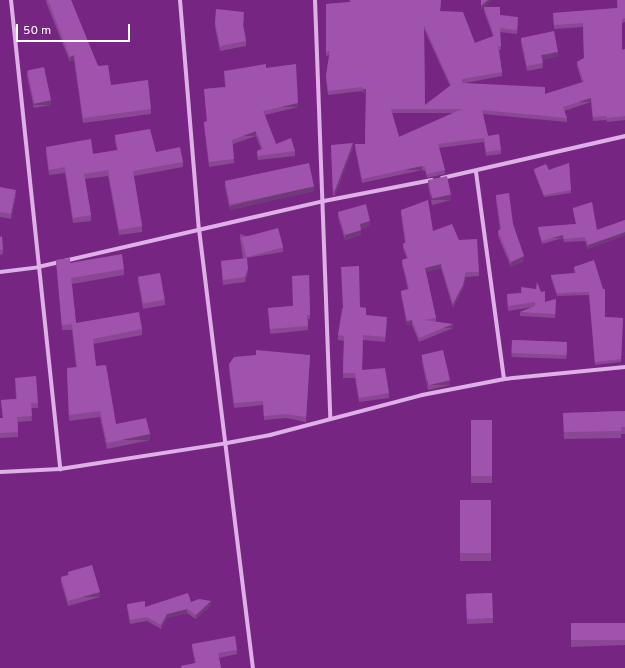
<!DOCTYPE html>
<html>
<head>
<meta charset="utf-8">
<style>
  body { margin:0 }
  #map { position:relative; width:625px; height:668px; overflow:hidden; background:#762682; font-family:Overpass,sans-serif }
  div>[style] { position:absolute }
  .minor>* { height:4px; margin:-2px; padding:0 2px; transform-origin:2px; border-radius:2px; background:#dfafe7 }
  .wall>* { inset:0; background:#8a4794; transform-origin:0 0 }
  .shaded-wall>* { inset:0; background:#703a78; transform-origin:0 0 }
  .building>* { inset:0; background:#a053ac; transform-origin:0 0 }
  span { translate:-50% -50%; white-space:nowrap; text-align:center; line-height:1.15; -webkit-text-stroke:3px #762682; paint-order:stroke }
  .scale { position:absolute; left:16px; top:24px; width:114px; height:18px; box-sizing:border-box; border:2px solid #fff; border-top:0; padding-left:5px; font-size:12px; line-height:14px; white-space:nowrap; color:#fff; -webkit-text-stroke:3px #762682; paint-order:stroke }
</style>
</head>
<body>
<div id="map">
  <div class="minor">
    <div style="left:11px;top:0;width:472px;rotate:84deg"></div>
    <div style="left:180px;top:0;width:230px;rotate:85.3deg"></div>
    <div style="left:199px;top:229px;width:442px;rotate:83deg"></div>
    <div style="left:315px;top:0;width:419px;rotate:87.9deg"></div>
    <div style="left:476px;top:172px;width:209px;rotate:82.3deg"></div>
    <div style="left:442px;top:178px;width:188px;rotate:-12.9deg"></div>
    <div style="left:0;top:272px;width:38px;rotate:-7deg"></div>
    <div style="left:38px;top:267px;width:294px;rotate:-13deg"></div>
    <div style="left:324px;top:201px;width:110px;rotate:-11deg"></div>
    <div style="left:0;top:472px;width:60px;rotate:-2.9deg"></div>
    <div style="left:60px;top:469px;width:169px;rotate:-8.8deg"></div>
    <div style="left:227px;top:443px;width:44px;rotate:-10.5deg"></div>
    <div style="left:270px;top:435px;width:157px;rotate:-14.7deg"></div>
    <div style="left:422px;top:395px;width:84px;rotate:-11deg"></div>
    <div style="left:504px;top:379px;width:122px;rotate:-5.7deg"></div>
  </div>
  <div class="wall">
    <div style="clip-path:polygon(46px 0,71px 0,98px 66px,111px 85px,151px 109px,151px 114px,83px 123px,74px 60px,70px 62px,46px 2px)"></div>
    <div style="clip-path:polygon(evenodd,349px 0,441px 0,440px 11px,475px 43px,493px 36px,484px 11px,484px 7px,500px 15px,518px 21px,517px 34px,500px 32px,501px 50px,499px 50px,502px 72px,502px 76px,465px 83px,545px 94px,582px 82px,577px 66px,577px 62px,584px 58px,583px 27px,554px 29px,553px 13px,617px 8px,617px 0,625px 0,625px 22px,622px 23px,622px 50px,625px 49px,625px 120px,607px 122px,606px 120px,593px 121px,591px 102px,564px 111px,567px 118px,567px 122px,483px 114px,488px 136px,501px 150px,501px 154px,486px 156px,484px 142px,439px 148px,445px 170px,445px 174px,427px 178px,425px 171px,422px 170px,362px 183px,355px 148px,355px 144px,365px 144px,366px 93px,363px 93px,362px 91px,328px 95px,326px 79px,329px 55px,326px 56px,326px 4px,350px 2px,349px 0,424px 29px,450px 86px,425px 105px,424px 29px,349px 0,392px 113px,453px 113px,399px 137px,392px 113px)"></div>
    <div style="clip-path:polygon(244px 17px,243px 26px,246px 41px,246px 46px,220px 51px,215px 27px,215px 22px)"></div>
    <div style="clip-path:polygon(521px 38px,558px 56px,542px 60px,543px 68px,527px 71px,521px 43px)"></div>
    <div style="clip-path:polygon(266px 68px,298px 107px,265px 115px,276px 144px,295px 151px,295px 156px,258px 160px,257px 155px,257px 151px,261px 149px,256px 136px,233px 144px,234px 163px,209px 167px,204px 126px,204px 122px,207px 121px,204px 89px,225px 87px,224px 71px)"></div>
    <div style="clip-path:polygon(27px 71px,51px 105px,34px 108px,27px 76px)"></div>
    <div style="clip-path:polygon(115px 135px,156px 152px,183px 162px,183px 167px,134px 176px,142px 226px,142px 232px,119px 235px,108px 176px,85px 179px,91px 215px,91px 221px,73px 223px,65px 173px,49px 175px,46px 153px,46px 147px,93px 154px,117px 150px,115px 141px)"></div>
    <div style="clip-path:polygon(331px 145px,353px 148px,335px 195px,333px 196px)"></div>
    <div style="clip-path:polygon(569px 163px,571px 193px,544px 197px,534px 172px,534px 169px,549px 170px)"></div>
    <div style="clip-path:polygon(428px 180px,451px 200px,432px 205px,428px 185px)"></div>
    <div style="clip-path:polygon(225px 182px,314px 191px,230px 210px,225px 187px)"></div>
    <div style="clip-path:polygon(0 187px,16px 195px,11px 219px,0 217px)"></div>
    <div style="clip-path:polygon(496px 195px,513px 224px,524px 261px,511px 267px,498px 236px,498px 231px,500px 230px,496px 200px)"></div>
    <div style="clip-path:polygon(573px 208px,597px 230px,625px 220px,625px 235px,588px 249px,585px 241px,564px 242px,563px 238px,542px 244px,538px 230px,538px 227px,576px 224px,573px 211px)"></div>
    <div style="clip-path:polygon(401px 210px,433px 231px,459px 240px,479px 272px,479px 276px,466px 277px,463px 289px,453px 308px,441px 268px,426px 272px,436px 318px,436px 322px,453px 328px,419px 342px,412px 325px,407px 325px,401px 295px,401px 291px,408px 289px,402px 264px,402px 260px,407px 259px,403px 248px,403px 244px,405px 243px,401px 214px)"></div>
    <div style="clip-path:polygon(338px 212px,370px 226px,361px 229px,361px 235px,345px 240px,338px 217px)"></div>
    <div style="clip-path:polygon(240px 234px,283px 247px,283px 252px,246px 258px,248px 274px,245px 282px,223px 285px,221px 261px,243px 259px,240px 239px)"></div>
    <div style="clip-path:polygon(0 237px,3px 249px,3px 254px,0 255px)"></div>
    <div style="clip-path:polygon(56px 260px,70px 263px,124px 269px,124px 275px,72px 284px,76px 323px,142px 329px,142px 335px,93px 344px,96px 366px,116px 424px,150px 440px,107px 449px,100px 417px,69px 421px,67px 374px,76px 367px,72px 330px,62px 330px)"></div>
    <div style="clip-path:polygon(574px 267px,605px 317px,623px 318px,621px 362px,595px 365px,589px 295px,557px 296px,551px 278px,551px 275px,575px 273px,574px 271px)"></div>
    <div style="clip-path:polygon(309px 275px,310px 319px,308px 319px,308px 330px,270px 334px,268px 308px,293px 306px)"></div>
    <div style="clip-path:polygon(138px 276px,165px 300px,165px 305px,143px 309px,138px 281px)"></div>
    <div style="clip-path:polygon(521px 287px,545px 302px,556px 299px,555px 318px,520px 316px,520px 312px,533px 307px,508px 311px,507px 294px,521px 293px)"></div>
    <div style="clip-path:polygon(360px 307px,366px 315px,387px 321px,385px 342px,363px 340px,362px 370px,389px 393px,389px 398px,359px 402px,355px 378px,343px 378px,344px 341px,338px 340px,338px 335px,342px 308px)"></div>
    <div style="left:512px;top:340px;width:55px;height:17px;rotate:2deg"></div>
    <div style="clip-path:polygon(310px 355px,306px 422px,286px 418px,264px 420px,263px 405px,234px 408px,229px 369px,229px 364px)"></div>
    <div style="clip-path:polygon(422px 357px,450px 385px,428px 390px,422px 362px)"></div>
    <div style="clip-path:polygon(15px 378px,38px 403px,38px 408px,31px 408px,32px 421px,18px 422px,18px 437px,0 438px,0 418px,3px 418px,1px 400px,16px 399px)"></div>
    <div style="clip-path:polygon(625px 411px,625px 434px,621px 434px,621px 438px,564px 439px,563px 413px)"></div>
    <div style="left:471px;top:420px;width:21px;height:63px"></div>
    <div style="left:460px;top:500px;width:31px;height:61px"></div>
    <div style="clip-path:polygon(68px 572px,100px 597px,68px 606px,61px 582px,61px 577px,68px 575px)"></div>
    <div style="left:492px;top:593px;width:30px;height:26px;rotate:88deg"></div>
    <div style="clip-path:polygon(191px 602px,211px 605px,196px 619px,187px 613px,167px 618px,161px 629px,147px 621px,130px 624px,127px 608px,127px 604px,145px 607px)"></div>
    <div style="clip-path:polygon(625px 623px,625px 645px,571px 647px,571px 629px)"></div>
    <div style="clip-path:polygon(192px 644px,237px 650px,237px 654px,219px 658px,221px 668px,181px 668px,181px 666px,195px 663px,192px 648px)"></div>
  </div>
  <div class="shaded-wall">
    <div style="clip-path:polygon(488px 0,492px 0,481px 10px,481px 6px)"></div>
    <div style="clip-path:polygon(558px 52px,558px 56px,541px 60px,541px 55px)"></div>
    <div style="clip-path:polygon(74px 55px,74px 60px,70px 62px,70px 57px)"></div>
    <div style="left:363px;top:89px;width:3px;height:4px"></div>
    <div style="left:591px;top:98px;width:4px;height:29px;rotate:90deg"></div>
    <div style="left:51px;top:100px;width:5px;height:17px;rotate:90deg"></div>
    <div style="left:298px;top:103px;width:4px;height:36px;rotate:90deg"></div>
    <div style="left:256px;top:131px;width:5px;height:26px;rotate:90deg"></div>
    <div style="clip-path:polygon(353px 143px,353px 148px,335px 195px,335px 190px)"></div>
    <div style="left:422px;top:166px;width:4px;height:61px;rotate:90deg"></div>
    <div style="clip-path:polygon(314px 186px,314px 191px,230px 210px,230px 206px)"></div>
    <div style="clip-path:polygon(16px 190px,16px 195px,11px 219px,11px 214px)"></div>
    <div style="left:451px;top:195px;width:5px;height:20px;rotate:90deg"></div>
    <div style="clip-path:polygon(370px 221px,370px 226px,360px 229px,360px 224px)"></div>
    <div style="clip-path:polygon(361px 230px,361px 235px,345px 240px,345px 235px)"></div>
    <div style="clip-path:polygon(625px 232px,625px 235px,588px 249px,588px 245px)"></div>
    <div style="left:563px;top:235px;width:3px;height:22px;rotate:90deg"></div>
    <div style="clip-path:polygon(524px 256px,524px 261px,511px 267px,511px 262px)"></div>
    <div style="clip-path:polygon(441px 264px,441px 268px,425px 273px,425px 268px)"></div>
    <div style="clip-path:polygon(248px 269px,248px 274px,245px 282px,245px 277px)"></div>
    <div style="clip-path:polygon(466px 272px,466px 277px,463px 289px,453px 308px,453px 304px)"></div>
    <div style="clip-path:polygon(412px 320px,412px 325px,407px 325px,407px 321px)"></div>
    <div style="left:453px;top:324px;width:4px;height:37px;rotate:90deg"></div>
    <div style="left:450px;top:380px;width:5px;height:23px;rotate:90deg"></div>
    <div style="left:150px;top:434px;width:6px;height:44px;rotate:90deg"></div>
    <div style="left:100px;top:592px;width:5px;height:33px;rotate:90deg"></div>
    <div style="clip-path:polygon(211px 601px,211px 605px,196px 619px,196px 615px)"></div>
    <div style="clip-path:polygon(187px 609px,187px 613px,167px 618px,161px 629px,161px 625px,167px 614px)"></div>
  </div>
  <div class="building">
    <div style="clip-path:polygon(48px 0,71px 0,98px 66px,108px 65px,111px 85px,148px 80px,151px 109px,83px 118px,74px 55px,70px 57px)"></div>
    <div style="clip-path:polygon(evenodd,350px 0,441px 0,440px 11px,463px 12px,475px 43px,494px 36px,484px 7px,500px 7px,500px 15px,518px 17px,517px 30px,500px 28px,501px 46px,498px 46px,502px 72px,462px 79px,462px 83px,545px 87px,545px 94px,584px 82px,577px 62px,584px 58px,583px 23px,554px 25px,553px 13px,618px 8px,617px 0,625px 0,625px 18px,622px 19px,622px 50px,625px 49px,625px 116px,607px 118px,606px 116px,593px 117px,591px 98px,563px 107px,567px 118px,482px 110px,488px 136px,499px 134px,501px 150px,486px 152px,484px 138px,438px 144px,445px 170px,427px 174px,425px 167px,422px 166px,362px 179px,355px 144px,365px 144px,366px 89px,363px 89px,362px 87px,328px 91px,326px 75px,330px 51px,326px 52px,326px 4px,351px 2px,350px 0,424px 25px,451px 85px,425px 105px,424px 25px,350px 0,391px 109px,462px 109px,399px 137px,391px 109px)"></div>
    <div style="clip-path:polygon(481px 0,488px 0,481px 6px)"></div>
    <div style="clip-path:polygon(216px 9px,244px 12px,243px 24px,246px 41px,220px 46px,215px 22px)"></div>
    <div style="clip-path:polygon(554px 31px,558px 52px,541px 55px,543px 63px,527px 66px,521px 38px)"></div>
    <div style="clip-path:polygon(266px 64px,266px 68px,296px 64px,298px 103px,263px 111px,276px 144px,291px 138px,295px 151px,258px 156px,257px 151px,263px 149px,256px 131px,232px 140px,234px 159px,209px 162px,204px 122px,207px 121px,204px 89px,226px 87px,224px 71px)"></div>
    <div style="left:44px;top:67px;width:34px;height:17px;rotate:78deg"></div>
    <div style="clip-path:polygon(150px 129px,156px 152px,180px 147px,183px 162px,133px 171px,142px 226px,119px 230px,108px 170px,84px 174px,91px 215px,73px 218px,65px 167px,49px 170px,46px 147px,91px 139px,93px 154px,118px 150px,115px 135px)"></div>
    <div style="clip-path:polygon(353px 143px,335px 190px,333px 191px,331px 145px)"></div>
    <div style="left:309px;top:163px;width:24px;height:86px;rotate:78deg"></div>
    <div style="clip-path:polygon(569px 163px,571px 190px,544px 195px,534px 169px,546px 164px,549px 170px)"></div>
    <div style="left:447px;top:176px;width:19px;height:19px;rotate:78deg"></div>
    <div style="clip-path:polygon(0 187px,16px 190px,11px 214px,0 212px)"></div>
    <div style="clip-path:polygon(509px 193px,513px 224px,524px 256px,511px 262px,498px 231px,501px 229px,496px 195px)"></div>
    <div style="clip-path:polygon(428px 200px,433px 231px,452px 224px,459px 240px,477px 239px,479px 272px,466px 272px,463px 285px,453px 304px,441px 264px,425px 268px,436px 318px,424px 320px,453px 324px,419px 338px,412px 320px,407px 321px,401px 291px,409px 289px,402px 260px,408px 258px,403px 244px,406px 242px,401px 210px)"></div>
    <div style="clip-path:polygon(592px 202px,597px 230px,625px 220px,625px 232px,588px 245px,585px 237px,564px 239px,563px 235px,542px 241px,538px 227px,576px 224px,573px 208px)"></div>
    <div style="clip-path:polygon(366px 204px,370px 221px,360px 224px,361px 230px,345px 235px,338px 212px)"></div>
    <div style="left:278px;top:228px;width:20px;height:38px;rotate:75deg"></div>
    <div style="clip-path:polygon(2px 236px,3px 249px,0 250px,0 237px)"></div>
    <div style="clip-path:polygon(122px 254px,124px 269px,71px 278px,76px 323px,139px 312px,142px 329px,93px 339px,96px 366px,106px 365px,116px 424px,146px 418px,150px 434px,107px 443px,100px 411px,69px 415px,67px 368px,77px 367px,72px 324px,74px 324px,62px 325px,56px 260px,70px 258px,70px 263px)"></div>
    <div style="clip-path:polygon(247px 258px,248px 269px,245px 277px,223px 280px,221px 261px)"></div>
    <div style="clip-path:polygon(594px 260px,603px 289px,605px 289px,605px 317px,623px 318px,621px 359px,595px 362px,589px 292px,557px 293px,551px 275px,576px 273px,574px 267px)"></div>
    <div style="clip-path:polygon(359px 266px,360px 307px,366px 308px,366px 315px,387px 317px,385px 337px,363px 335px,362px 370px,385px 368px,389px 393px,359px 398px,355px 373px,343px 373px,344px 336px,338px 335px,343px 308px,341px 267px)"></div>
    <div style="left:160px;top:273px;width:27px;height:22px;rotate:80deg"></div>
    <div style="clip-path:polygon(309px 275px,310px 315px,307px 315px,308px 326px,270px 329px,268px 308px,293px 306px,292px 276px)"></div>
    <div style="clip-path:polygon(537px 282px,541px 292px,545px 291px,545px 302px,556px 299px,555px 314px,520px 312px,535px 306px,535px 302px,508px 306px,507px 294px,522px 293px,521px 287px,536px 289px)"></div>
    <div style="left:512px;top:340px;width:55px;height:13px;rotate:2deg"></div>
    <div style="clip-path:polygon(256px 350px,310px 355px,306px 417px,286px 414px,264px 416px,263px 401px,234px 403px,229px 364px,234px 357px,256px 355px)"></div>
    <div style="left:443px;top:350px;width:31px;height:22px;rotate:77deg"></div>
    <div style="clip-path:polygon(36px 376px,38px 403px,31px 403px,32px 416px,17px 417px,18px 432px,0 433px,0 418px,3px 418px,1px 400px,17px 399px,15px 378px)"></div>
    <div style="clip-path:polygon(625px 411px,625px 427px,621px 427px,621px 431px,564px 432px,563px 413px)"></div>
    <div style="left:471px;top:420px;width:21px;height:56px"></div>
    <div style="left:460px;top:500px;width:31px;height:53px"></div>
    <div style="clip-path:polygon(92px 565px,100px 592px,68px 601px,61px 577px,69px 575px,68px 572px)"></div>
    <div style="clip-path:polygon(188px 593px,191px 602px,199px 599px,211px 601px,196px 615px,187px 609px,167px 614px,161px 625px,147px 617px,130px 620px,127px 604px,145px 601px,145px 607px)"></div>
    <div style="left:492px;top:593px;width:25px;height:26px;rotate:88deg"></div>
    <div style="left:625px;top:623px;width:17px;height:54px;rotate:90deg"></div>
    <div style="clip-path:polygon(235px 636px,237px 650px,218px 653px,221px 668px,182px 668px,181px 666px,196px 663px,192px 644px)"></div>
  </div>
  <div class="scale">50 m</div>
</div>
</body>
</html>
